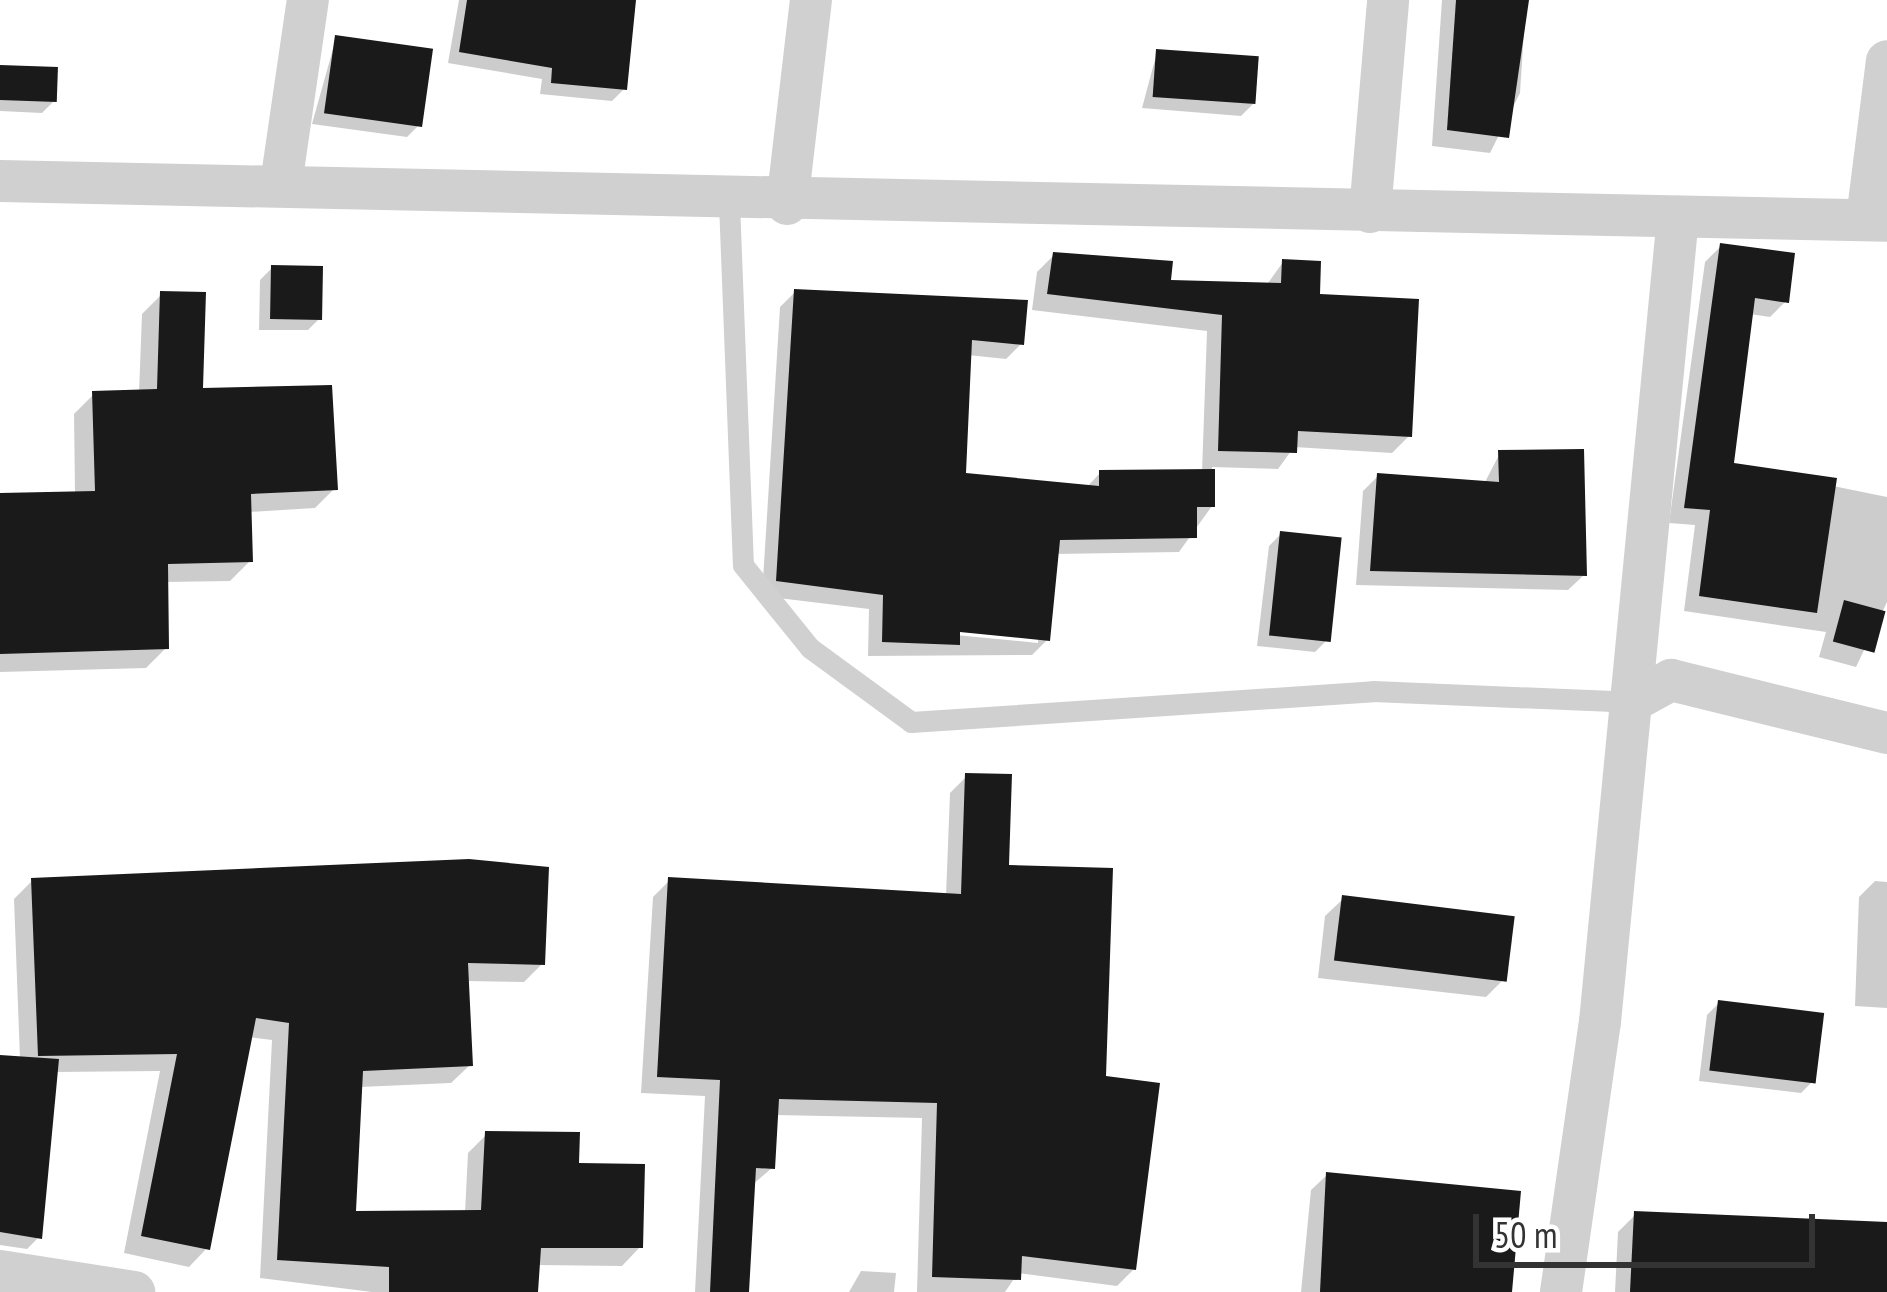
<!DOCTYPE html>
<html>
<head>
<meta charset="utf-8">
<style>
  body { margin:0 }
  #map { position:relative; width:1887px; height:1292px; overflow:hidden; background:#fff; font-family:"PT Sans Narrow",sans-serif }
  div>[style] { position:absolute }
  .shadow>* { inset:0; background:#0003 }
  .building>* { inset:0; background:#1a1a1a; transform-origin:0 0 }
  .service>* { height:21px; margin:-10.5px; padding:0 10.5px; transform-origin:10.5px; border-radius:10.5px; background:#d0d0d0 }
  .minor>* { height:42px; margin:-21px; padding:0 21px; transform-origin:21px; border-radius:21px; background:#d0d0d0 }
  span { translate:-50% -50%; white-space:nowrap; text-align:center; line-height:1.15; -webkit-text-stroke:12px #fff; paint-order:stroke }
  .scale { position:absolute; left:1473px; top:1214px; width:342px; height:54px; box-sizing:border-box; border:6px solid #333; border-top:0; padding-left:15px; font-size:36px; line-height:42px; white-space:nowrap; color:#333; -webkit-text-stroke:9px #fff; paint-order:stroke }
</style>
</head>
<body>
<div id="map">
  <div class="shadow">
    <div style="clip-path:polygon(459px 0,633px 0,624px 89px,612px 101px,540px 94px,542px 79px,448px 63px)"></div>
    <div style="clip-path:polygon(1442px 0,1526px 0,1520px 93px,1490px 153px,1432px 146px)"></div>
    <div style="clip-path:polygon(336px 38px,419px 125px,407px 137px,312px 124px)"></div>
    <div style="clip-path:polygon(1157px 52px,1253px 104px,1241px 116px,1142px 108px)"></div>
    <div style="clip-path:polygon(0 68px,54px 101px,42px 113px,0 111px)"></div>
    <div style="clip-path:polygon(1721px 246px,1786px 301px,1770px 317px,1750px 314px,1730px 465px,1887px 497px,1887px 602px,1856px 667px,1819px 657px,1826px 632px,1684px 611px,1695px 525px,1669px 523px,1705px 262px)"></div>
    <div style="clip-path:polygon(evenodd,1054px 255px,1168px 283px,1266px 286px,1283px 262px,1409px 436px,1392px 453px,1294px 447px,1278px 469px,1212px 467px,1212px 506px,1179px 552px,1055px 554px,1047px 640px,1032px 655px,868px 656px,869px 609px,762px 596px,780px 307px,795px 292px,1021px 344px,1006px 359px,968px 355px,963px 476px,1086px 488px,1100px 473px,1202px 472px,1207px 331px,1032px 310px,1037px 272px,1054px 255px,945px 628px,1038px 637px,1038px 643px,945px 634px,945px 628px)"></div>
    <div style="clip-path:polygon(272px 268px,320px 318px,308px 330px,259px 330px,260px 280px)"></div>
    <div style="clip-path:polygon(162px 294px,200px 391px,335px 488px,315px 508px,249px 512px,250px 561px,230px 581px,165px 582px,166px 648px,146px 668px,0 672px,0 495px,75px 494px,74px 414px,94px 394px,139px 393px,142px 314px)"></div>
    <div style="clip-path:polygon(1500px 453px,1584px 575px,1568px 590px,1356px 585px,1363px 491px,1378px 476px,1484px 484px)"></div>
    <div style="clip-path:polygon(1281px 534px,1327px 640px,1315px 652px,1257px 646px,1269px 546px)"></div>
    <div style="clip-path:polygon(967px 776px,1103px 1078px,1134px 1269px,1117px 1286px,1018px 1273px,1005px 1292px,917px 1292px,922px 1118px,775px 1115px,772px 1168px,752px 1185px,746px 1292px,695px 1292px,705px 1096px,641px 1093px,653px 897px,670px 880px,946px 896px,950px 793px)"></div>
    <div style="clip-path:polygon(32px 881px,542px 964px,524px 982px,466px 981px,470px 1065px,451px 1083px,360px 1087px,353px 1214px,465px 1213px,468px 1153px,487px 1134px,576px 1166px,640px 1247px,622px 1266px,537px 1265px,536px 1292px,372px 1292px,260px 1278px,272px 1040px,249px 1037px,207px 1248px,189px 1267px,124px 1253px,160px 1071px,55px 1072px,39px 1237px,27px 1249px,0 1245px,0 1058px,20px 1059px,14px 899px)"></div>
    <div style="clip-path:polygon(1875px 881px,1887px 882px,1887px 1008px,1855px 1006px,1859px 897px)"></div>
    <div style="clip-path:polygon(1343px 899px,1504px 979px,1486px 997px,1318px 978px,1325px 916px)"></div>
    <div style="clip-path:polygon(1719px 1003px,1813px 1081px,1801px 1093px,1699px 1081px,1707px 1015px)"></div>
    <div style="clip-path:polygon(1327px 1175px,1497px 1292px,1301px 1292px,1311px 1190px)"></div>
    <div style="clip-path:polygon(1636px 1214px,1887px 1226px,1887px 1292px,1615px 1292px,1618px 1232px)"></div>
    <div style="clip-path:polygon(861px 1271px,896px 1273px,894px 1292px,849px 1292px)"></div>
  </div>
  <div class="building">
    <div style="clip-path:polygon(467px 0,636px 0,627px 90px,551px 83px,552px 68px,459px 52px)"></div>
    <div style="clip-path:polygon(1456px 0,1529px 0,1509px 138px,1447px 130px)"></div>
    <div style="left:335px;top:35px;width:99px;height:79px;rotate:8deg"></div>
    <div style="left:1156px;top:49px;width:103px;height:48px;rotate:4deg"></div>
    <div style="left:0;top:65px;width:58px;height:35px;rotate:2deg"></div>
    <div style="clip-path:polygon(1720px 243px,1795px 253px,1789px 303px,1755px 298px,1734px 463px,1837px 478px,1817px 613px,1699px 596px,1710px 510px,1684px 508px)"></div>
    <div style="clip-path:polygon(1053px 252px,1173px 261px,1171px 280px,1281px 283px,1282px 259px,1321px 261px,1320px 294px,1419px 299px,1412px 437px,1298px 431px,1297px 453px,1218px 451px,1222px 315px,1047px 294px)"></div>
    <div style="left:271px;top:265px;width:52px;height:54px;rotate:1deg"></div>
    <div style="clip-path:polygon(794px 289px,1028px 300px,1024px 345px,972px 340px,966px 473px,1099px 486px,1099px 470px,1215px 469px,1215px 507px,1197px 507px,1197px 538px,1060px 540px,1050px 641px,960px 632px,960px 645px,882px 642px,883px 595px,776px 581px)"></div>
    <div style="clip-path:polygon(160px 291px,206px 292px,203px 388px,332px 385px,338px 490px,251px 494px,253px 562px,168px 564px,169px 649px,0 654px,0 493px,95px 491px,92px 391px,157px 389px)"></div>
    <div style="clip-path:polygon(1584px 449px,1587px 576px,1370px 571px,1377px 473px,1499px 482px,1498px 450px)"></div>
    <div style="left:1280px;top:531px;width:62px;height:105px;rotate:6deg"></div>
    <div style="left:1844px;top:600px;width:43px;height:43px;rotate:15deg"></div>
    <div style="clip-path:polygon(965px 773px,1012px 774px,1009px 865px,1113px 868px,1106px 1076px,1160px 1083px,1136px 1270px,1022px 1256px,1021px 1280px,932px 1277px,937px 1103px,779px 1099px,775px 1169px,756px 1168px,749px 1292px,710px 1292px,720px 1080px,657px 1077px,668px 877px,961px 894px)"></div>
    <div style="clip-path:polygon(469px 859px,549px 867px,545px 965px,468px 963px,473px 1066px,363px 1071px,356px 1211px,481px 1210px,485px 1131px,580px 1132px,579px 1163px,645px 1164px,643px 1248px,541px 1248px,538px 1292px,389px 1292px,389px 1267px,277px 1260px,289px 1023px,256px 1018px,210px 1250px,141px 1236px,177px 1054px,38px 1056px,31px 878px)"></div>
    <div style="left:1342px;top:895px;width:174px;height:66px;rotate:7deg"></div>
    <div style="left:1718px;top:1000px;width:107px;height:71px;rotate:7deg"></div>
    <div style="clip-path:polygon(0 1055px,59px 1059px,42px 1239px,0 1232px)"></div>
    <div style="clip-path:polygon(1326px 1172px,1521px 1191px,1512px 1292px,1320px 1292px)"></div>
    <div style="clip-path:polygon(1634px 1211px,1887px 1222px,1887px 1292px,1630px 1292px)"></div>
  </div>
  <div class="service">
    <div style="left:729px;top:202px;width:363px;rotate:87.8deg"></div>
    <div style="left:743px;top:565px;width:107px;rotate:51.1deg"></div>
    <div style="left:810px;top:648px;width:125px;rotate:36.2deg"></div>
    <div style="left:911px;top:722px;width:463px;rotate:-3.8deg"></div>
    <div style="left:1373px;top:691px;width:258px;rotate:2.4deg"></div>
  </div>
  <div class="minor">
    <div style="left:0;top:181px;width:1887px;rotate:1.21deg"></div>
    <div style="left:281px;top:184px;width:186px;rotate:-81.7deg"></div>
    <div style="left:787px;top:204px;width:205px;rotate:-83.3deg"></div>
    <div style="left:1370px;top:212px;width:213px;rotate:-85.1deg"></div>
    <div style="left:1867px;top:219px;width:159px;rotate:-82.8deg"></div>
    <div style="left:1631px;top:702px;width:46px;rotate:-28.8deg"></div>
    <div style="left:1671px;top:680px;width:222px;rotate:13.8deg"></div>
    <div style="left:0;top:1271px;width:136px;rotate:8.9deg"></div>
    <div style="left:1561px;top:1292px;width:273px;rotate:-81.8deg"></div>
    <div style="left:1600px;top:1022px;width:809px;rotate:-84.47deg"></div>
  </div>
  <div class="scale">50 m</div>
</div>
</body>
</html>
